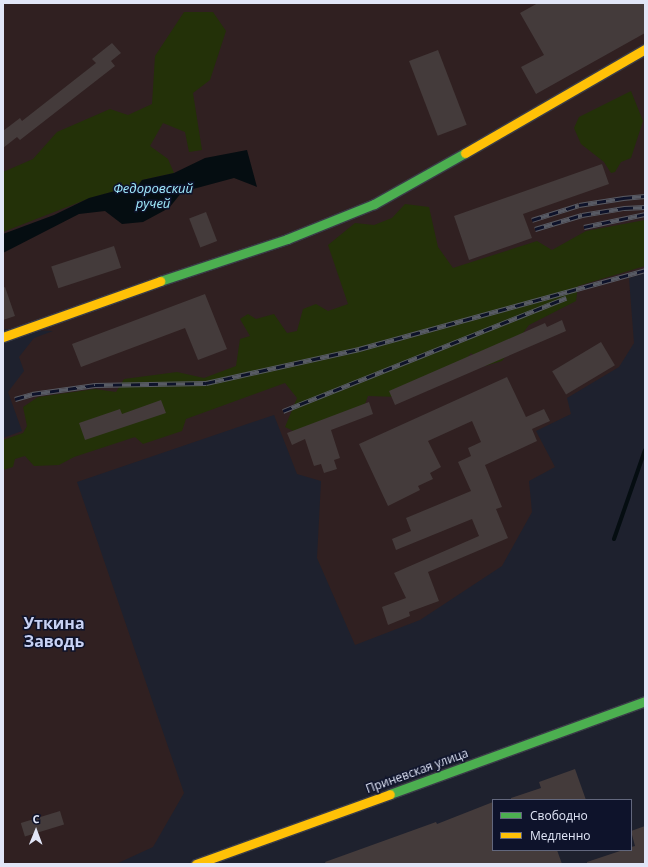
<!DOCTYPE html>
<html>
<head>
<meta charset="utf-8">
<style>
  body { margin:0 }
  #map { position:relative; width:648px; height:867px; overflow:hidden; background:#1e212e; font-family:"Open Sans",sans-serif }
  div>[style] { position:absolute }
  .industrial>* { inset:0; background:#302021 }
  .green>* { inset:0; background:#233108 }
  .water>* { inset:0; background:#050d11 }
  .stream>* { height:4px; margin:-2px; padding:0 2px; transform-origin:2px; border-radius:2px; background:#050d11 }
  .building>* { inset:0; background:#443b3b; transform-origin:0 0 }
  .roads { filter:drop-shadow(1px 0 #393b47) drop-shadow(-1px 0 #393b47) drop-shadow(0 1px #393b47) drop-shadow(0 -1px #393b47) }
  .fast>* { height:9px; margin:-4.5px; padding:0 4.5px; transform-origin:4.5px; border-radius:4.5px; background:#4caf50 }
  .slow>* { height:9px; margin:-4.5px; padding:0 4.5px; transform-origin:4.5px; border-radius:4.5px; background:#ffc107 }
  .rail>* { height:4.5px; margin-top:-2.25px; transform-origin:0; background:repeating-linear-gradient(90deg,#0e132b 0 9px,#585b65 0 18px); box-sizing:border-box; border-block:1px solid #585b65 }
  span { translate:-50% -50%; white-space:nowrap; text-align:center; line-height:1.15; -webkit-text-stroke:3px #0e132b; paint-order:stroke }
  .street-label { font-size:12px; color:#e1e6f7 }
  .water-label { font-size:13px; color:#a0ebfd; font-style:italic }
  .district-label { font-size:16px; color:#c8d2f4; font-weight:700 }
  .frame { position:absolute; inset:0; border:4px solid #e1e6f7; pointer-events:none }
  .legend { position:absolute; left:492px; top:799px; width:140px; height:52px; box-sizing:border-box; background:#0e132b; border:1px solid #62677d; margin:0; padding:5px 7px; list-style:none; font-size:12px; color:#e1e6f7 }
  .legend li { display:flex; align-items:center; gap:8px; height:20px }
  .legend b { width:20px; border:1px solid #62677d }
  .north { position:absolute; left:16px; top:811px; width:40px; height:40px; -webkit-text-stroke:3px #0e132b; paint-order:stroke; rotate:1deg; font-size:11px; font-weight:700; line-height:16px; text-align:center; color:#e1e6f7 }
  .north::after { content:''; display:block; margin:auto; width:14px; height:18px; background:#e1e6f7; clip-path:polygon(50% 0,100% 100%,50% 72%,0 100%) }
</style>
</head>
<body>
<div id="map">
  <div class="industrial">
    <div style="clip-path:polygon(3px 3px,645px 3px,645px 273px,629px 278px,634px 343px,619px 367px,567px 398px,571px 414px,536px 431px,555px 467px,529px 481px,532px 512px,502px 566px,420px 620px,355px 645px,317px 558px,321px 481px,297px 474px,274px 415px,77px 482px,184px 793px,153px 847px,116px 864px,3px 864px,3px 438px,22px 431px,8px 392px,24px 371px,19px 357px,34px 338px,53px 331px,3px 329px)"></div>
  </div>
  <div class="green">
    <div style="clip-path:polygon(184px 12px,213px 12px,226px 31px,210px 80px,193px 93px,202px 150px,189px 152px,185px 132px,163px 123px,150px 146px,168px 159px,174px 173px,142px 180px,133px 192px,115px 191px,90px 198px,3px 232px,3px 172px,33px 159px,57px 132px,110px 109px,128px 115px,152px 104px,155px 56px)"></div>
    <div style="clip-path:polygon(631px 91px,643px 121px,631px 158px,621px 162px,615px 172px,611px 173px,604px 162px,581px 144px,574px 128px,579px 117px)"></div>
    <div style="clip-path:polygon(405px 204px,429px 207px,438px 247px,453px 268px,537px 241px,552px 250px,586px 231px,645px 220px,645px 266px,578px 286px,576px 301px,529px 325px,502px 361px,485px 366px,471px 353px,460px 368px,399px 397px,368px 396px,364px 407px,308px 438px,285px 427px,297px 398px,285px 383px,186px 419px,182px 431px,143px 444px,135px 437px,74px 457px,59px 465px,34px 466px,25px 456px,15px 459px,13px 467px,3px 470px,3px 440px,23px 433px,27px 426px,23px 407px,38px 397px,95px 389px,116px 392px,124px 379px,177px 372px,204px 378px,236px 366px,240px 339px,250px 336px,240px 319px,248px 314px,256px 319px,274px 314px,287px 333px,297px 331px,303px 309px,316px 304px,328px 311px,348px 304px,328px 245px,355px 223px,374px 225px,392px 218px)"></div>
  </div>
  <div class="water">
    <div style="clip-path:polygon(247px 150px,257px 187px,234px 178px,182px 192px,169px 208px,143px 222px,122px 224px,105px 211px,79px 214px,3px 253px,3px 234px,54px 215px,89px 198px,115px 191px,133px 192px,142px 180px,174px 173px,205px 158px)"></div>
  </div>
  <div class="stream">
    <div style="left:614px;top:539px;width:94px;rotate:-70.8deg"></div>
  </div>
  <div class="building">
    <div style="clip-path:polygon(538px 3px,645px 3px,645px 33px,536px 94px,521px 67px,544px 55px,520px 13px)"></div>
    <div style="clip-path:polygon(112px 43px,121px 53px,111px 61px,115px 66px,20px 140px,17px 137px,3px 148px,3px 131px,20px 118px,22px 121px,96px 63px,92px 59px)"></div>
    <div style="left:438px;top:50px;width:80px;height:31px;rotate:69deg"></div>
    <div style="clip-path:polygon(602px 164px,609px 184px,523px 214px,532px 238px,469px 260px,454px 216px)"></div>
    <div style="left:206px;top:212px;width:31px;height:18px;rotate:69deg"></div>
    <div style="left:114px;top:246px;width:23px;height:66px;rotate:72deg"></div>
    <div style="clip-path:polygon(5px 287px,15px 316px,3px 320px,3px 288px)"></div>
    <div style="clip-path:polygon(205px 294px,227px 349px,198px 360px,185px 328px,81px 367px,72px 344px)"></div>
    <div style="clip-path:polygon(562px 320px,566px 331px,395px 405px,389px 391px,545px 323px,547px 327px)"></div>
    <div style="left:601px;top:342px;width:27px;height:57px;rotate:59deg"></div>
    <div style="clip-path:polygon(507px 377px,526px 417px,544px 409px,550px 421px,532px 429px,537px 441px,485px 465px,502px 507px,496px 509px,508px 538px,428px 572px,439px 601px,409px 612px,410px 616px,388px 625px,382px 607px,406px 598px,394px 573px,479px 536px,472px 519px,396px 550px,392px 539px,411px 531px,406px 518px,471px 491px,458px 462px,471px 456px,468px 448px,481px 442px,472px 421px,428px 441px,441px 467px,430px 473px,433px 479px,418px 486px,420px 490px,388px 506px,359px 444px)"></div>
    <div style="clip-path:polygon(161px 400px,166px 413px,85px 440px,79px 423px,120px 409px,122px 414px)"></div>
    <div style="clip-path:polygon(369px 402px,373px 414px,331px 430px,340px 458px,334px 460px,337px 469px,324px 473px,321px 464px,314px 466px,305px 439px,292px 445px,287px 433px)"></div>
    <div style="clip-path:polygon(575px 769px,586px 800px,511px 800px,511px 798px,541px 788px,539px 782px)"></div>
    <div style="clip-path:polygon(493px 802px,493px 850px,557px 850px,562px 864px,326px 864px,325px 862px,350px 853px,436px 822px,437px 824px)"></div>
    <div style="left:60px;top:811px;width:14px;height:41px;rotate:73deg"></div>
    <div style="clip-path:polygon(645px 826px,645px 864px,587px 864px,587px 862px,623px 850px,631px 850px,631px 847px,635px 846px,631px 831px)"></div>
  </div>
  <div class="roads">
    <div class="fast">
      <div style="left:160px;top:281px;width:134px;rotate:-18.3deg"></div>
      <div style="left:287px;top:239px;width:94px;rotate:-21.9deg"></div>
      <div style="left:374px;top:204px;width:104px;rotate:-29.3deg"></div>
      <div style="left:390px;top:794px;width:271px;rotate:-20deg"></div>
    </div>
    <div class="slow">
      <div style="left:465px;top:153px;width:208px;rotate:-30deg"></div>
      <div style="left:3px;top:337px;width:167px;rotate:-19.6deg"></div>
      <div style="left:196px;top:864px;width:206px;rotate:-19.8deg"></div>
    </div>
  </div>
  <div class="rail">
    <div style="left:532px;top:220px;width:49px;rotate:-17.7deg"></div>
    <div style="left:579px;top:205px;width:45px;rotate:-9deg"></div>
    <div style="left:623px;top:198px;width:22px;rotate:-5deg"></div>
    <div style="left:584px;top:227px;width:62px;rotate:-12deg"></div>
    <div style="left:535px;top:229px;width:49px;rotate:-16.6deg"></div>
    <div style="left:582px;top:215px;width:43px;rotate:-9.5deg"></div>
    <div style="left:624px;top:208px;width:21px;rotate:-3deg"></div>
    <div style="left:15px;top:399px;width:18px;rotate:-16deg"></div>
    <div style="left:32px;top:394px;width:64px;rotate:-8.1deg"></div>
    <div style="left:95px;top:385px;width:111px;rotate:-1deg"></div>
    <div style="left:206px;top:383px;width:157px;rotate:-12.5deg"></div>
    <div style="left:359px;top:349px;width:297px;rotate:-15.4deg"></div>
    <div style="left:283px;top:411px;width:305px;rotate:-21.8deg"></div>
  </div>
  <div class="street-label">
    <span style="left:417px;top:771px;rotate:-20deg">Приневская улица</span>
  </div>
  <div class="water-label">
    <span style="left:153px;top:196px">Федоровский<br>ручей</span>
  </div>
  <div class="district-label">
    <span style="left:54px;top:632px">Уткина<br>Заводь</span>
  </div>
  <div class="frame"></div>
  <ul class="legend">
  <li><b style="height:5px;background:#4caf50"></b>Свободно</li>
  <li><b style="height:5px;background:#ffc107"></b>Медленно</li>
  </ul>
  <div class="north">С</div>
</div>
</body>
</html>
